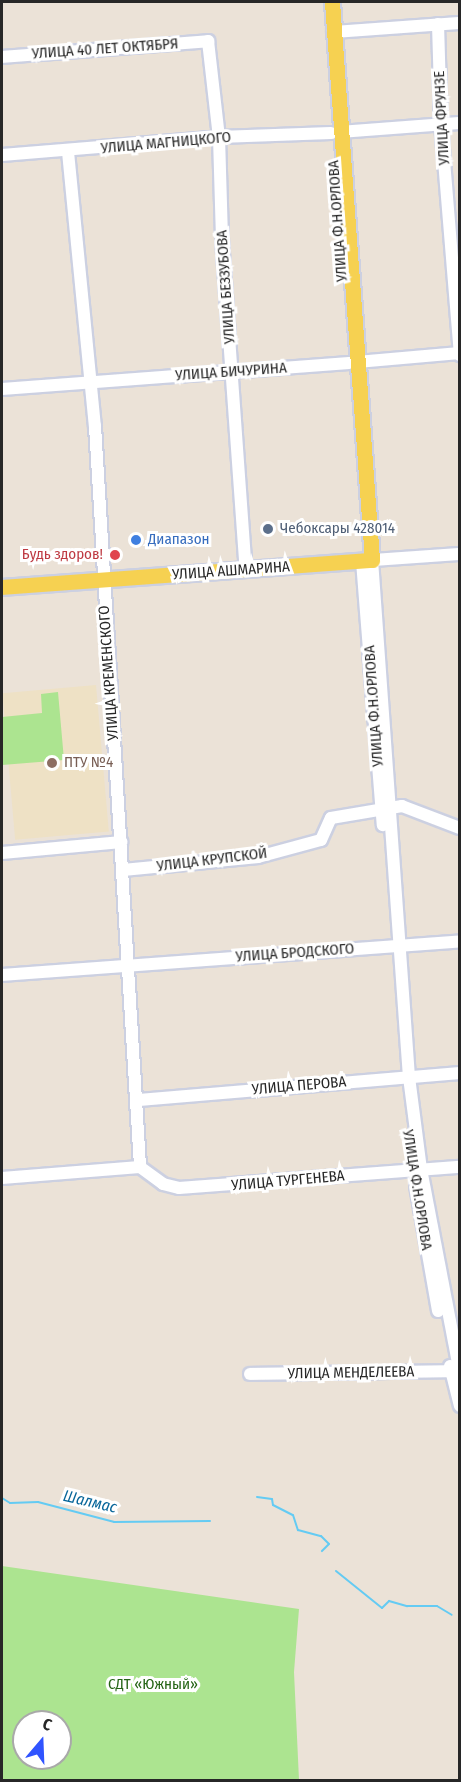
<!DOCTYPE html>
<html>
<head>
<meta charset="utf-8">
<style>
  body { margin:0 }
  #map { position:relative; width:461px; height:1782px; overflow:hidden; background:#ebe2d7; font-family:"Fira Sans Condensed",sans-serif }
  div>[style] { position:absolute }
  .education>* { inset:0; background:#eee1c5; transform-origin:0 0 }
  .green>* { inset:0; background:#ace490 }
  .stream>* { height:2px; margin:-1px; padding:0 1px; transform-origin:1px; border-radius:1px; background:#64cbf3 }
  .roads { filter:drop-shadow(2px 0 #ccd0e1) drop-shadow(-2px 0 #ccd0e1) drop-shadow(0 2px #ccd0e1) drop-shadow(0 -2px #ccd0e1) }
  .minor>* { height:12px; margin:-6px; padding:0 6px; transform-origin:6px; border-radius:6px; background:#fff }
  .major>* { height:15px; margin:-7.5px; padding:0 7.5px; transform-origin:7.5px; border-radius:7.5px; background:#f6d151 }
  .dots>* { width:16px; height:16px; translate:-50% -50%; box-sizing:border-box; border:3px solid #fff; border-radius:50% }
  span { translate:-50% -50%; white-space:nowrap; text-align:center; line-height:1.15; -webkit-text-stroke:6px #fff; paint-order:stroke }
  .street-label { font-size:15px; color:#272727 }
  .service-label { font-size:15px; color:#4e5e75 }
  .left { translate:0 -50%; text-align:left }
  .shop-label { font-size:15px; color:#366cbe }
  .health-label { font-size:15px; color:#be3a42 }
  .right { translate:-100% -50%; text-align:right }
  .education-label { font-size:15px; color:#785e54 }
  .park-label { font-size:15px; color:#256516 }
  .water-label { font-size:16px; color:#08669a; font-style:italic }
  .frame { position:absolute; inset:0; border:3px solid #272727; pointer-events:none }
  .north { position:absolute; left:12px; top:1710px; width:60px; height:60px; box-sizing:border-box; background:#fff; border:2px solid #a9a9a9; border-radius:50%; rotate:19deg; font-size:16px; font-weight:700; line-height:24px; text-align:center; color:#272727 }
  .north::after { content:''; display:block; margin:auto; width:21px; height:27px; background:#3054ff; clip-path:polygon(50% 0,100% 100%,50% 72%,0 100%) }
</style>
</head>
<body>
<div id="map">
  <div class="education">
    <div style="left:96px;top:685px;width:147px;height:94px;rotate:85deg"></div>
  </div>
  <div class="green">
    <div style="clip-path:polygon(58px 692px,64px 760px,2px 765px,2px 717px,42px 713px,41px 694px)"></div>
    <div style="clip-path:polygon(evenodd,2px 1566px,299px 1609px,294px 1672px,299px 1780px,2px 1780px,2px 1566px,24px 1722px,60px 1722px,60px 1758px,24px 1758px,24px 1722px)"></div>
  </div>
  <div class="stream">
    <div style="left:257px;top:1497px;width:15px;rotate:8deg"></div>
    <div style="left:272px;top:1499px;width:6px;rotate:81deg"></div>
    <div style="left:273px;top:1505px;width:22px;rotate:27deg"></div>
    <div style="left:293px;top:1515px;width:16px;rotate:72deg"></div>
    <div style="left:298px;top:1530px;width:24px;rotate:15deg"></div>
    <div style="left:321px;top:1536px;width:11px;rotate:45deg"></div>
    <div style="left:329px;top:1544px;width:10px;rotate:135deg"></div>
    <div style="left:2px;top:1498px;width:9px;rotate:32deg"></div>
    <div style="left:10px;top:1503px;width:28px;rotate:-2deg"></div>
    <div style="left:38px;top:1502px;width:79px;rotate:14.7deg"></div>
    <div style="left:114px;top:1522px;width:96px;rotate:-0.6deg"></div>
    <div style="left:336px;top:1571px;width:59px;rotate:38.8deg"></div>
    <div style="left:382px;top:1608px;width:10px;rotate:-45deg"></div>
    <div style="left:389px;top:1601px;width:19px;rotate:16deg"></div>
    <div style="left:407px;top:1606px;width:30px"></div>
    <div style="left:437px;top:1606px;width:17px;rotate:31deg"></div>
  </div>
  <div class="roads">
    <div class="minor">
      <div style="left:438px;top:24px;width:100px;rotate:88.3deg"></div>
      <div style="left:441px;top:124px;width:232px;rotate:85.3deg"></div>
      <div style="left:333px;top:32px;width:127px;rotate:-4.1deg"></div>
      <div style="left:2px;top:57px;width:207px;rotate:-4.4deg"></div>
      <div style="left:208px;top:41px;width:97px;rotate:83.5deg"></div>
      <div style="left:219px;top:137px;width:102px;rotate:88.3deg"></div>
      <div style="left:222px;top:239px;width:332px;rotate:85.9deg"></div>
      <div style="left:339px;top:132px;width:121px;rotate:-4.3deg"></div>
      <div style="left:68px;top:152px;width:275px;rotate:84.4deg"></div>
      <div style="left:95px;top:426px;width:742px;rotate:86.52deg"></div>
      <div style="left:2px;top:155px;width:218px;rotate:-4.7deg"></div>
      <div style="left:219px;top:137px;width:112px;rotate:-2deg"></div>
      <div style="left:357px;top:362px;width:103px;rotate:-5deg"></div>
      <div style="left:2px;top:389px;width:348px;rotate:-4.3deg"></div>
      <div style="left:460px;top:554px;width:88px;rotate:176.1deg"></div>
      <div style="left:372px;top:560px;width:518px;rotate:85.91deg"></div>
      <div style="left:409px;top:1077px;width:93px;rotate:82.6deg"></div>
      <div style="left:421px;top:1169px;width:209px;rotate:79.2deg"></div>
      <div style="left:362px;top:561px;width:265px;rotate:85.5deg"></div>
      <div style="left:2px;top:853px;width:120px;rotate:-5.3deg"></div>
      <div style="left:123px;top:870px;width:136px;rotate:-5.5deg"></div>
      <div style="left:258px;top:857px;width:65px;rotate:-15.1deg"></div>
      <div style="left:321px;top:840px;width:24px;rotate:-66deg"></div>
      <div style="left:331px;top:818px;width:72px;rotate:-9.6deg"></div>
      <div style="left:402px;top:806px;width:62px;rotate:20.8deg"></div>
      <div style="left:2px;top:975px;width:459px;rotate:-4.2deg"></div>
      <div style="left:139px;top:1100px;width:322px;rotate:-4.8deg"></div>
      <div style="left:140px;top:1167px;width:29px;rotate:36deg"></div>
      <div style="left:163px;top:1184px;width:16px;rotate:14deg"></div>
      <div style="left:179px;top:1188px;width:282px;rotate:-4.3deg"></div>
      <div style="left:2px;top:1178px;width:138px;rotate:-4.6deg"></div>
      <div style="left:416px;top:1186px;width:127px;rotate:80deg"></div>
      <div style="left:450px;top:1366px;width:41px;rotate:76deg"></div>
      <div style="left:250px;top:1374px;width:209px;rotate:-0.8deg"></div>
    </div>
    <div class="major">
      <div style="left:2px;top:587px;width:371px;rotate:-4.2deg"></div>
      <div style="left:372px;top:560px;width:559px;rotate:-94.1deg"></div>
    </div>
  </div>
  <div class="dots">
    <div style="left:268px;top:529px;background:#5c6f8a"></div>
    <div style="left:136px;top:540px;background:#3f7fe0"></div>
    <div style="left:115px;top:555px;background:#e0444e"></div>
    <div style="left:52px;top:763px;background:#8d6e63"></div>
  </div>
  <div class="street-label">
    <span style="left:105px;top:49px;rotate:-4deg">УЛИЦА 40 ЛЕТ ОКТЯБРЯ</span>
    <span style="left:442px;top:118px;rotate:-93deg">УЛИЦА ФРУНЗЕ</span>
    <span style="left:166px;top:143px;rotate:-5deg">УЛИЦА МАГНИЦКОГО</span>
    <span style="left:338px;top:221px;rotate:-94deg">УЛИЦА Ф.Н.ОРЛОВА</span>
    <span style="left:226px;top:287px;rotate:-94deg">УЛИЦА БЕЗЗУБОВА</span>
    <span style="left:231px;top:372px;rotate:-4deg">УЛИЦА БИЧУРИНА</span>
    <span style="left:231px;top:571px;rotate:-4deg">УЛИЦА АШМАРИНА</span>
    <span style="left:109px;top:673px;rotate:-94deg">УЛИЦА КРЕМЕНСКОГО</span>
    <span style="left:374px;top:706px;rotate:-94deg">УЛИЦА Ф.Н.ОРЛОВА</span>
    <span style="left:212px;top:860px;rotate:-7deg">УЛИЦА КРУПСКОЙ</span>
    <span style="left:295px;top:953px;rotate:-4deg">УЛИЦА БРОДСКОГО</span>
    <span style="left:299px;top:1086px;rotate:-5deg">УЛИЦА ПЕРОВА</span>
    <span style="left:288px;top:1181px;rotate:-5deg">УЛИЦА ТУРГЕНЕВА</span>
    <span style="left:417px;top:1190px;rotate:81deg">УЛИЦА Ф.Н.ОРЛОВА</span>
    <span style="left:351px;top:1373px;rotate:-1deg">УЛИЦА МЕНДЕЛЕЕВА</span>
  </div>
  <div class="service-label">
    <span class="left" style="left:280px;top:529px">Чебоксары 428014</span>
  </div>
  <div class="shop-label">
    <span class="left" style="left:148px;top:540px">Диапазон</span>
  </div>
  <div class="health-label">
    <span class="right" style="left:103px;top:555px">Будь здоров!</span>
  </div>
  <div class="education-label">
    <span class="left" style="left:64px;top:763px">ПТУ №4</span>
  </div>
  <div class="park-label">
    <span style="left:153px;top:1685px">СДТ «Южный»</span>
  </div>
  <div class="water-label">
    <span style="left:90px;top:1502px;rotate:13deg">Шалмас</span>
  </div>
  <div class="frame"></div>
  <div class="north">С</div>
</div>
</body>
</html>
